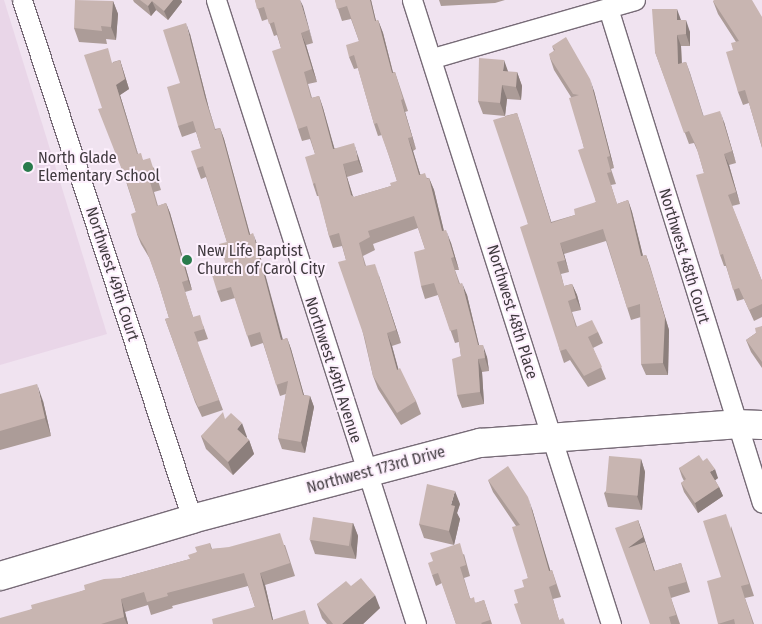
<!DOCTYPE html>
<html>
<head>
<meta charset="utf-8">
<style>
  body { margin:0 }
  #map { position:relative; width:762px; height:624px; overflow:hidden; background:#f0e3f0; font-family:"Fira Sans Condensed",sans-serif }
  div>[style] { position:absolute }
  .built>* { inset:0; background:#e9d6e8 }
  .roads { filter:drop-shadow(1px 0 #776b77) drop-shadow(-1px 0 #776b77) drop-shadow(0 1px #776b77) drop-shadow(0 -1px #776b77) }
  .street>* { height:19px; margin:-9.5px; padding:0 9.5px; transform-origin:9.5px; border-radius:9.5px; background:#fff }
  .secondary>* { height:28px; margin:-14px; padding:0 14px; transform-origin:14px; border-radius:14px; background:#fff }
  .wall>* { inset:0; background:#ac9c98 }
  .shaded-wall>* { inset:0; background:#8c7f7c }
  .building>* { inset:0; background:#c8b5b1; transform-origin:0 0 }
  .dots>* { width:14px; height:14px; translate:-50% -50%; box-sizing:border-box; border:2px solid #fdf0fd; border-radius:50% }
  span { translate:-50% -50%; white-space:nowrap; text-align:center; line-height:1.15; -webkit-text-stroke:4px #fdf0fd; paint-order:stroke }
  .poi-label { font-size:16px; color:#403a3f }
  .left { translate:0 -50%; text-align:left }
  .street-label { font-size:16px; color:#403a3f }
</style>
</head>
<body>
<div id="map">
  <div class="built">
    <div style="clip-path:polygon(0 0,4px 0,107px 334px,0 365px)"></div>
  </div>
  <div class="roads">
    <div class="street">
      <div style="left:22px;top:0;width:546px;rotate:71.86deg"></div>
      <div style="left:216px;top:0;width:655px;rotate:72.23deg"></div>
      <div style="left:412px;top:0;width:655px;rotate:72.31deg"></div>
      <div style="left:608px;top:8px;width:518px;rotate:72.72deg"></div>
      <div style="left:433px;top:58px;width:210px;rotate:-16deg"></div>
    </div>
    <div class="secondary">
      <div style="left:0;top:576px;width:200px;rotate:-16.5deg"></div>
      <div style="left:192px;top:519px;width:298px;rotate:-14.8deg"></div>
      <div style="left:480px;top:443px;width:257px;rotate:-4.2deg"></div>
      <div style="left:736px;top:424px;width:26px;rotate:2deg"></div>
    </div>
  </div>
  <div class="wall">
    <div style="clip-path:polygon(133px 0,181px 0,182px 2px,168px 20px,156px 10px,151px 16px,134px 2px)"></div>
    <div style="clip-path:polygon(255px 0,300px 0,313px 43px,306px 45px,317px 82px,308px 84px,312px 98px,319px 96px,323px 108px,334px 148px,358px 156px,363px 172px,347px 177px,353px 196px,354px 197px,391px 186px,397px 181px,389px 156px,382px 135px,378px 136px,374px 124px,358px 68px,354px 69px,349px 57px,359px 41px,351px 19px,342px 21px,335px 0,371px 0,376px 21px,378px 20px,383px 33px,393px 72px,395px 72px,408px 111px,405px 112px,416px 149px,413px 151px,420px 174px,427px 178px,429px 178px,434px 190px,444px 231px,451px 243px,459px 270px,455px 270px,460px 284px,467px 295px,479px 345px,487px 357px,489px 371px,482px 372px,484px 404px,462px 408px,457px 395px,461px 356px,459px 342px,455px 343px,438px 295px,425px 299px,421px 286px,425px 249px,418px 228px,373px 244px,375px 250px,363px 256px,366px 266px,379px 276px,401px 343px,392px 346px,398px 369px,416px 401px,421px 414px,401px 425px,378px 389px,373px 376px,346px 260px,342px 246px,333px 248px,329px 236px,319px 196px,317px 196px,313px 184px,315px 154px,310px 139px,302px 141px,298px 129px,281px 48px,277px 35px,274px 36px,268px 19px,262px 21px)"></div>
    <div style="clip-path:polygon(439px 0,505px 0,495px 3px,441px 6px)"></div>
    <div style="clip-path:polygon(113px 1px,118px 14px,116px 40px,106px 39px,107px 44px,79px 42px,74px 28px)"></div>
    <div style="clip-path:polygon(713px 1px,762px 17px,762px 148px,749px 103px,743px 105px,738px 92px,733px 50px,736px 42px,718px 14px)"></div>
    <div style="clip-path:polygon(681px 20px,690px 32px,690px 46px,681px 46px,682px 63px,686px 62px,703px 116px,724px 122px,736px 163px,729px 165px,740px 204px,732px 206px,762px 281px,762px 317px,754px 321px,744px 299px,737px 301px,726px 266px,724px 266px,720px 255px,704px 173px,698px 152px,694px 143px,689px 144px,655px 52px)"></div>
    <div style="clip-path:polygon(190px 34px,209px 109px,215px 129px,220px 128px,224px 139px,250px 234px,257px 244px,282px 340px,287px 338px,291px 349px,304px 395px,310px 396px,314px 407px,305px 453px,282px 449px,278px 438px,286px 394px,280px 396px,263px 343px,251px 347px,235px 298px,221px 302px,217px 291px,228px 271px,227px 242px,206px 177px,201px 179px,197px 168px,201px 148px,196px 132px,182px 137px,178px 126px)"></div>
    <div style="clip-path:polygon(552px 46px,594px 91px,614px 168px,611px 169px,616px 184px,611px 185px,617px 204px,628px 200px,632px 212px,643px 256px,646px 255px,650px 266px,669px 330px,668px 375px,646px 375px,641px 364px,641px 317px,631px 320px,606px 241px,564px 254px,569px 272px,561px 274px,564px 286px,572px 284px,577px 295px,581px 310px,572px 312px,577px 327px,598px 332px,603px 343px,593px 348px,606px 379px,588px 387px,570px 360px,564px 363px,560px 351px,528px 224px,505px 116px,483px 114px,478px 101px,508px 72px,517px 72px,522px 86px,521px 100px,507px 99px,505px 116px,517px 113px,551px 222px,575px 215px,596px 202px,584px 148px,571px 97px,554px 70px,550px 58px,554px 51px)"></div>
    <div style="clip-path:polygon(120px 60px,129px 89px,120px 95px,138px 154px,143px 160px,154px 168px,161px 190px,154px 192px,158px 206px,166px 203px,170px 213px,192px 290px,185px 292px,193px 317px,203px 325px,208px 339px,197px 342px,223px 410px,202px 417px,195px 402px,165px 319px,169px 318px,159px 285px,150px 259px,141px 244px,137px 234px,136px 212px,102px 108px,113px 62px)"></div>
    <div style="clip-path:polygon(762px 326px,762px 368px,751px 352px,746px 340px,756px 333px)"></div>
    <div style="clip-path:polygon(0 394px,43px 401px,51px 436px,0 450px)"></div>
    <div style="clip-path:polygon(225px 419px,247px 437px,246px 437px,249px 440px,254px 454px,233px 475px,206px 449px,201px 436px)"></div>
    <div style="clip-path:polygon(641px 459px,645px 472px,642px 510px,608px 507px,604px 493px)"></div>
    <div style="clip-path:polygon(703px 461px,718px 478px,715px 480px,719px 487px,723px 496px,698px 513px,684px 492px,681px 483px,684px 481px,682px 477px,679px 468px)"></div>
    <div style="clip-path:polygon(488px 480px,532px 509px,550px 571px,552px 570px,561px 597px,553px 599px,559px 620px,566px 624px,518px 603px,528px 578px,516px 526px,493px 492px)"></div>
    <div style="clip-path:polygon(460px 504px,457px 513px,460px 519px,454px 545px,424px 538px,419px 524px)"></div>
    <div style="clip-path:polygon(638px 520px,655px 571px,681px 563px,690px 592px,671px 598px,680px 624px,650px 624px)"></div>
    <div style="clip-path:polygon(353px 523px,358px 536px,356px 559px,315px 554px,310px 540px)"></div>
    <div style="clip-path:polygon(731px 526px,754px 596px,745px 598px,754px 624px,718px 624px)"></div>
    <div style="clip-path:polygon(210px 543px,212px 549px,285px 545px,295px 576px,265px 585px,273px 620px,310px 624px,213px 624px,255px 607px,248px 586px,172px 606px,173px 608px,151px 615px,148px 605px,125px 612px,128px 624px,0 624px,32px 609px,85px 590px,121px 578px,190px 559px,197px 552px)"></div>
    <div style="clip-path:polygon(464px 554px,470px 576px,464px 578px,470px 598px,476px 603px,484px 600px,492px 624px,456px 624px,442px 583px,436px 586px,432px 575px)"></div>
    <div style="clip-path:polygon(351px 586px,380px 608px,363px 624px,327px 624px,322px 618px,317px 604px)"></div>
  </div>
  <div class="shaded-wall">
    <div style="clip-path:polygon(173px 0,181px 0,182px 2px,168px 20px,164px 11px)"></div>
    <div style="clip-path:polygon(300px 0,303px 6px,313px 43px,309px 30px)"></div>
    <div style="clip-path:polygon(370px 0,371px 0,379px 34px,375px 21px)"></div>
    <div style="clip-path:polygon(113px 1px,118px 14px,116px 40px,111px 27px)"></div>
    <div style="clip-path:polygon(152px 1px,156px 10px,151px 16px,148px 6px)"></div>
    <div style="clip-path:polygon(677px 9px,681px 20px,677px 20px)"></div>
    <div style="clip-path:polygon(378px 20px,383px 33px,396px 85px,392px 73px)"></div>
    <div style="clip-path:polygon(686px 20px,690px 32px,690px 46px,686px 34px)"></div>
    <div style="clip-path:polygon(186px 23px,190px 34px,209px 109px,219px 141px,205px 98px)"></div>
    <div style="clip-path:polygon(301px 33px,306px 45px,317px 82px,312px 69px)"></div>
    <div style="clip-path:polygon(677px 35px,681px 46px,682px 76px,678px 64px)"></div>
    <div style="clip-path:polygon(120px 60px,129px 89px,120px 95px,141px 164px,116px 85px)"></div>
    <div style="clip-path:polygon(504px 60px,509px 74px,503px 71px)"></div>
    <div style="clip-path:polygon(686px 62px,690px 73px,707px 127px,703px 116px)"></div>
    <div style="clip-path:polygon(517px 72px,522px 86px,521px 100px,516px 87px)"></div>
    <div style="clip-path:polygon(590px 79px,594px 91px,614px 168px,610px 156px)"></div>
    <div style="clip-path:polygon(502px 85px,507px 99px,505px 116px,500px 103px)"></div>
    <div style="clip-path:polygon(319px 96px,323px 108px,338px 161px,333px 149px)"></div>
    <div style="clip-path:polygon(401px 100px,405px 112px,416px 149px,412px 137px)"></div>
    <div style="clip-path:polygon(720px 111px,724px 122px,736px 163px,732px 151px)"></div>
    <div style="clip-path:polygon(517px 113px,521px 125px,555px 234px,551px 223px)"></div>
    <div style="clip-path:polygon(220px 128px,224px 139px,253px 246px,249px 235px)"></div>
    <div style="clip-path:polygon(408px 138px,413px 151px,424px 187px,419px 175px)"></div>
    <div style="clip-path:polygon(354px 143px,358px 156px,363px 172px,358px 160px)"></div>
    <div style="clip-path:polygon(724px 154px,729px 165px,740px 204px,736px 192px)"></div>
    <div style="clip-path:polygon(343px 164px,347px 177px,356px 207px,351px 195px)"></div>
    <div style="clip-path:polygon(429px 178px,434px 190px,447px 244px,442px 231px)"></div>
    <div style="clip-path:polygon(628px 200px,632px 212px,646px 268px,641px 256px)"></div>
    <div style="clip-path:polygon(166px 203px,170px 213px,192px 290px,188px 280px)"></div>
    <div style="clip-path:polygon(446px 230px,451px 243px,459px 270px,454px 257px)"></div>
    <div style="clip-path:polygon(253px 233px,257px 244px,286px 351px,281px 340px)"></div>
    <div style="clip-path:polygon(560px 243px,564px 254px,569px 272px,565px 260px)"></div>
    <div style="clip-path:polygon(646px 255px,669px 330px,668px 375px,663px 363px)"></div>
    <div style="clip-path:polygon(375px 264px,379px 276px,401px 343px,396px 330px)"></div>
    <div style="clip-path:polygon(462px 283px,467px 295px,482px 358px,478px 345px)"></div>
    <div style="clip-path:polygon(572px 284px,577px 295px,581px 310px,576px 298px)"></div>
    <div style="clip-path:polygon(387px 333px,392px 346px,402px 382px,397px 370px)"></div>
    <div style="clip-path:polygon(287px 338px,291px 349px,307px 406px,303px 395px)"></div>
    <div style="clip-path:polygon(483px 345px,487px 357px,489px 371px,485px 358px)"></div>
    <div style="clip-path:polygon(478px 359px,482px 372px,484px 404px,480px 392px)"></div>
    <div style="clip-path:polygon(37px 384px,43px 401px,51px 436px,45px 418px)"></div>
    <div style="clip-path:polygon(310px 396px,314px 407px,305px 453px,301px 442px)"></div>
    <div style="clip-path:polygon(242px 423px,247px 437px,242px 442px,237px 429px)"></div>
    <div style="clip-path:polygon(249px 440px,254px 454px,233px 475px,228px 462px)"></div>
    <div style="clip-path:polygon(641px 459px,645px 472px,642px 510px,637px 496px)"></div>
    <div style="clip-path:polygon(715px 469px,718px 478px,713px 482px,710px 472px)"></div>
    <div style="clip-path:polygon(719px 487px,723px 496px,698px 513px,695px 503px)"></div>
    <div style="clip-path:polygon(455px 491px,460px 504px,457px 513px,460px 519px,454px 545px,449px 531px,451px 505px)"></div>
    <div style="clip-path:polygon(528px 497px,532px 509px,554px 583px,549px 571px)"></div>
    <div style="clip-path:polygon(638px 520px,642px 531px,658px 582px,628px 548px)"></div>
    <div style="clip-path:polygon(353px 523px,358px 536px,356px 559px,351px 545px)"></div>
    <div style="clip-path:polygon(260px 573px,265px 585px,274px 624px,272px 620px)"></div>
    <div style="clip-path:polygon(375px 595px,380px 608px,363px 624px,342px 624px)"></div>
    <div style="clip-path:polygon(121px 599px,125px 612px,128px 624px,127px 624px,124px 617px)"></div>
  </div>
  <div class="building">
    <div style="clip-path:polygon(75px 0,113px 1px,111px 27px,101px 26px,102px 31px,74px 28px)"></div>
    <div style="clip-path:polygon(140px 0,173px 0,164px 11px,152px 1px,148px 6px)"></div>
    <div style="clip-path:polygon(255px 0,300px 0,309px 30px,301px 33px,312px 69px,304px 72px,311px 98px,319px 96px,333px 149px,354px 143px,358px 160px,343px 164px,351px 195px,354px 197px,391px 186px,390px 183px,397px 181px,389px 156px,377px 123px,374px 124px,354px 55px,349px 57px,346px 45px,359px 41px,347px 6px,337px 9px,335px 0,370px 0,375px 21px,378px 20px,392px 73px,395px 72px,403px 99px,401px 100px,412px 137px,408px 138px,419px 175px,425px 173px,427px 179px,429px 178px,442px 231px,446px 230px,454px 257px,451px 258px,459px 284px,462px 283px,478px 345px,483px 345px,485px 358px,478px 359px,480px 392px,457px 395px,452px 359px,461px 356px,457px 329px,450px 331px,434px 283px,421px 286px,414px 252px,425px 249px,414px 216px,368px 231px,370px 237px,359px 243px,365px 266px,375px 264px,396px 330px,387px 333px,397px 370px,400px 368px,416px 401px,397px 413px,373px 376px,365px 339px,338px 262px,346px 260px,339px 233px,329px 236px,315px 183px,313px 184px,305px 157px,315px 154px,307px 126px,298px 129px,272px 51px,281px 48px,274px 22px,269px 24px,264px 7px,257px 9px)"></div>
    <div style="clip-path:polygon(714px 0,752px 0,762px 17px,762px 147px,745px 90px,738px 92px,726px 52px,733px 50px,731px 43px,739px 41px,713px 1px)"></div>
    <div style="clip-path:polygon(652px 9px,677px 9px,677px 20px,686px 20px,686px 34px,677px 35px,678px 64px,686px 62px,703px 116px,720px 111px,732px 151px,724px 154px,736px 192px,728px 195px,762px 281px,762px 304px,749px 310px,739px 288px,733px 290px,723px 254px,720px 255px,696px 175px,704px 173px,696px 146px,689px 131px,684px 133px,655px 52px)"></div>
    <div style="clip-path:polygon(186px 23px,205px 98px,215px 130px,220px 128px,249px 235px,253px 233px,281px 340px,287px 338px,303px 395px,310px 396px,301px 442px,278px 438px,288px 381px,276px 385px,260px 332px,247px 336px,231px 287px,217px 291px,212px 275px,228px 271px,219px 244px,227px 242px,203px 166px,197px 168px,191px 151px,201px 148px,193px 121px,178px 126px,167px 87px,180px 83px,163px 30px)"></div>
    <div style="clip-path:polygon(566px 37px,590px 79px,610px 156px,607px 157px,611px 172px,607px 173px,617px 204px,628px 200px,641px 256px,646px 255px,654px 280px,665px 318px,663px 363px,641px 364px,640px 304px,627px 308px,603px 229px,560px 243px,565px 260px,557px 262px,564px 286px,572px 284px,576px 298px,568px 301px,576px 327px,592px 320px,598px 332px,588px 337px,602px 367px,584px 376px,566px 349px,560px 351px,520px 227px,528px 224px,493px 120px,517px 113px,551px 223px,575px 215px,574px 209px,596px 202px,578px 150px,584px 148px,569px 98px,579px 95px,573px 94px,550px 58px,549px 54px,555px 50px,552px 46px)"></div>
    <div style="clip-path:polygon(108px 48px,112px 63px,120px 60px,125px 79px,116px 85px,137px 154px,141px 153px,143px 160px,150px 158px,157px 180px,150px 182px,157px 206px,166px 203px,188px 280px,182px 282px,193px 317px,200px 315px,204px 329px,194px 332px,219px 400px,198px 407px,191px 391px,165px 319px,169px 318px,159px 285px,146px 249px,137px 234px,131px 214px,136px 212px,126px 180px,98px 109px,102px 108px,84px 55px)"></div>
    <div style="clip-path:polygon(479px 58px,504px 60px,503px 71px,517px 72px,516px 87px,502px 85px,500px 103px,478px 101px)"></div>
    <div style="clip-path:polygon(762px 326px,762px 362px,746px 340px,756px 333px,755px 328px)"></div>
    <div style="clip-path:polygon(37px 384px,45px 418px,0 431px,0 394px)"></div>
    <div style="clip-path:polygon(223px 412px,225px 419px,231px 413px,242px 423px,237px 429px,249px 440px,228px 462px,201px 436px)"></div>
    <div style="clip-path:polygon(699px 455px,703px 461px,707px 458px,715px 469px,710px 472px,719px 487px,695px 503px,681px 483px,686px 479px,679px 468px)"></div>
    <div style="left:609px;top:456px;width:32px;height:37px;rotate:5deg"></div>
    <div style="clip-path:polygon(508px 466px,528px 497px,549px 571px,552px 570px,556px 584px,549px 587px,559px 620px,563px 618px,565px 624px,521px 624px,514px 604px,518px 603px,514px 590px,524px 587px,522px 580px,528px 578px,512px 527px,520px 525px,488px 480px)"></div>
    <div style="clip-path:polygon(427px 484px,455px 491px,451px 505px,455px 506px,449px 531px,419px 524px)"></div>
    <div style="clip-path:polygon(726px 514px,749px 584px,741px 586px,753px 624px,735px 624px,734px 619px,718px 624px,707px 581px,721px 577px,703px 521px)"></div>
    <div style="left:313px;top:517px;width:40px;height:23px;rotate:9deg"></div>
    <div style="clip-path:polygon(638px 520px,643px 537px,628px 548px,645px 542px,654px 571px,681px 563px,686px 582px,668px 587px,676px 615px,669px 617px,671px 624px,650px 624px,615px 528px)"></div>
    <div style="clip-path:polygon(280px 533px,290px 563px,260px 573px,272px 620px,305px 610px,309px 624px,213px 624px,212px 619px,255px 607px,244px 573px,167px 593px,168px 596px,147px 602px,144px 592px,121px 599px,124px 617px,101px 624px,0 624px,0 618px,32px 609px,31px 605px,85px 590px,84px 585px,104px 579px,121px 578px,190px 559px,188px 555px,197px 552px,195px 547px,210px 543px,211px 549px,229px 547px)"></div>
    <div style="clip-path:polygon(460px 543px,466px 565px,460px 567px,470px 599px,474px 597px,475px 603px,484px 600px,490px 620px,481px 623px,482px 624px,456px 624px,438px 573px,432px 575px,428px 563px,433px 561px,430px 553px)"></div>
    <div style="clip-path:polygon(361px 578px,375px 595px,342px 624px,333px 624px,317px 604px,346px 581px,351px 586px)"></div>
  </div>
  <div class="dots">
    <div style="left:28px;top:167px;background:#297b4c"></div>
    <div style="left:187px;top:260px;background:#297b4c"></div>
  </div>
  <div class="poi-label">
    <span class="left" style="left:38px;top:167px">North Glade<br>Elementary School</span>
    <span class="left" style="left:197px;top:260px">New Life Baptist<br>Church of Carol City</span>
  </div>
  <div class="street-label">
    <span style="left:684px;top:256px;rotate:73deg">Northwest 48th Court</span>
    <span style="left:112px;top:274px;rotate:72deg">Northwest 49th Court</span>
    <span style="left:512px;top:312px;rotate:73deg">Northwest 48th Place</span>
    <span style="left:333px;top:370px;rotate:72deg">Northwest 49th Avenue</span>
    <span style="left:376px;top:470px;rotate:-15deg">Northwest 173rd Drive</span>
  </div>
</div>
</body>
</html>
